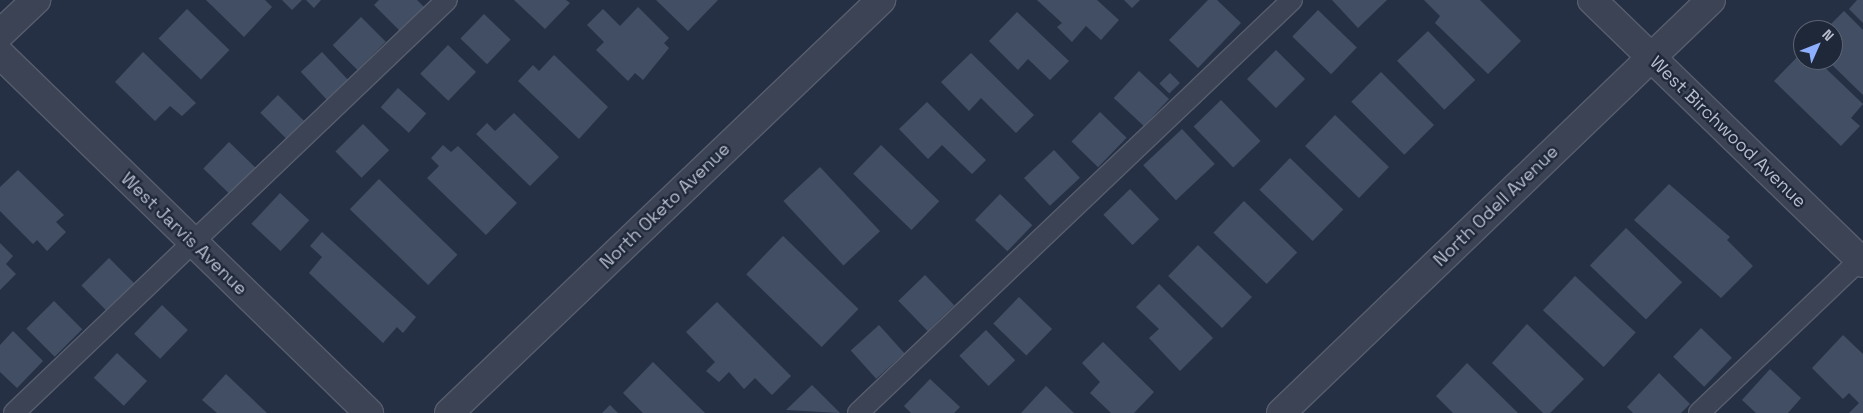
<!DOCTYPE html>
<html>
<head>
<meta charset="utf-8">
<style>
  body { margin:0 }
  #map { position:relative; width:1863px; height:413px; overflow:hidden; background:#263044; font-family:"Space Grotesk",sans-serif }
  div>[style] { position:absolute }
  .building>* { inset:0; background:#424e64; transform-origin:0 0 }
  .roads { filter:drop-shadow(1px 0 #565e6e) drop-shadow(-1px 0 #565e6e) drop-shadow(0 1px #565e6e) drop-shadow(0 -1px #565e6e) }
  .lane>* { height:20px; margin:-10px; padding:0 10px; transform-origin:10px; border-radius:10px; background:#3b4354 }
  .street>* { height:28px; margin:-14px; padding:0 14px; transform-origin:14px; border-radius:14px; background:#3b4354 }
  span { translate:-50% -50%; white-space:nowrap; text-align:center; line-height:1.15; -webkit-text-stroke:4.5px #1f2839; paint-order:stroke }
  .street-label { font-size:18px; color:#b8becd }
  .north { position:absolute; left:1793px; top:20px; width:50px; height:50px; box-sizing:border-box; background:#1f2839; border:1px solid #5c6474; border-radius:50%; rotate:46deg; font-size:14px; font-weight:700; line-height:20px; text-align:center; color:#b8becd }
  .north::after { content:''; display:block; margin:auto; width:18px; height:22px; background:#8eaffd; clip-path:polygon(50% 0,100% 100%,50% 72%,0 100%) }
</style>
</head>
<body>
<div id="map">
  <div class="building">
    <div style="clip-path:polygon(206px 0,265px 0,272px 7px,244px 37px)"></div>
    <div style="clip-path:polygon(282px 0,302px 0,292px 10px)"></div>
    <div style="clip-path:polygon(306px 0,321px 0,314px 8px)"></div>
    <div style="clip-path:polygon(379px 0,417px 0,424px 7px,401px 32px,374px 5px)"></div>
    <div style="clip-path:polygon(514px 0,566px 0,570px 3px,545px 29px)"></div>
    <div style="clip-path:polygon(656px 0,718px 0,688px 31px)"></div>
    <div style="clip-path:polygon(1037px 0,1097px 0,1119px 20px,1101px 40px,1086px 26px,1072px 42px,1057px 27px,1062px 23px)"></div>
    <div style="clip-path:polygon(1124px 0,1140px 0,1132px 8px)"></div>
    <div style="clip-path:polygon(1208px 0,1217px 0,1241px 23px,1198px 68px,1169px 40px)"></div>
    <div style="clip-path:polygon(1332px 0,1387px 0,1358px 28px)"></div>
    <div style="clip-path:polygon(1424px 0,1480px 0,1521px 41px,1488px 74px,1435px 23px,1440px 16px)"></div>
    <div style="clip-path:polygon(1857px 0,1863px 0,1863px 23px,1849px 9px)"></div>
    <div style="clip-path:polygon(638px 7px,669px 38px,664px 43px,669px 48px,643px 80px,635px 73px,628px 81px,596px 50px,604px 42px,587px 25px,603px 9px,620px 26px)"></div>
    <div style="left:187px;top:9px;width:59px;height:41px;rotate:44deg"></div>
    <div style="left:1318px;top:10px;width:54px;height:37px;rotate:44deg"></div>
    <div style="clip-path:polygon(1844px 11px,1863px 30px,1863px 95px,1827px 60px,1833px 60px,1833px 30px,1825px 30px)"></div>
    <div style="clip-path:polygon(1017px 12px,1069px 61px,1050px 80px,1028px 59px,1018px 70px,989px 41px)"></div>
    <div style="left:484px;top:14px;width:37px;height:34px;rotate:44deg"></div>
    <div style="left:361px;top:17px;width:35px;height:40px;rotate:45deg"></div>
    <div style="left:1428px;top:31px;width:68px;height:43px;rotate:46deg"></div>
    <div style="left:448px;top:45px;width:39px;height:40px;rotate:44deg"></div>
    <div style="left:1276px;top:50px;width:41px;height:41px;rotate:45deg"></div>
    <div style="clip-path:polygon(1803px 51px,1803px 60px,1817px 60px,1863px 104px,1851px 118px,1860px 126px,1841px 146px,1774px 81px)"></div>
    <div style="clip-path:polygon(143px 52px,196px 103px,182px 116px,170px 106px,155px 121px,115px 82px)"></div>
    <div style="left:322px;top:52px;width:40px;height:29px;rotate:47deg"></div>
    <div style="clip-path:polygon(971px 53px,1034px 115px,1016px 133px,981px 98px,969px 111px,941px 82px)"></div>
    <div style="clip-path:polygon(554px 55px,608px 107px,579px 139px,518px 81px,533px 65px,539px 71px)"></div>
    <div style="left:1139px;top:71px;width:41px;height:37px;rotate:43deg"></div>
    <div style="left:1381px;top:72px;width:75px;height:42px;rotate:45deg"></div>
    <div style="left:1170px;top:73px;width:14px;height:15px;rotate:45deg"></div>
    <div style="left:398px;top:88px;width:38px;height:26px;rotate:42deg"></div>
    <div style="left:278px;top:95px;width:38px;height:25px;rotate:45deg"></div>
    <div style="left:1221px;top:100px;width:57px;height:38px;rotate:46deg"></div>
    <div style="clip-path:polygon(927px 102px,986px 160px,972px 174px,942px 145px,928px 159px,899px 129px)"></div>
    <div style="left:1100px;top:112px;width:37px;height:41px;rotate:44deg"></div>
    <div style="clip-path:polygon(514px 113px,559px 157px,530px 186px,476px 134px,487px 123px,495px 131px)"></div>
    <div style="left:1335px;top:115px;width:75px;height:43px;rotate:44deg"></div>
    <div style="left:363px;top:124px;width:37px;height:39px;rotate:45deg"></div>
    <div style="left:1182px;top:129px;width:48px;height:53px;rotate:47deg"></div>
    <div style="left:229px;top:142px;width:37px;height:37px;rotate:44deg"></div>
    <div style="clip-path:polygon(443px 145px,451px 152px,458px 146px,517px 203px,486px 235px,427px 178px,439px 166px,431px 158px)"></div>
    <div style="left:881px;top:145px;width:81px;height:40px;rotate:44deg"></div>
    <div style="left:1054px;top:150px;width:38px;height:41px;rotate:47deg"></div>
    <div style="left:1290px;top:158px;width:74px;height:44px;rotate:44deg"></div>
    <div style="left:820px;top:167px;width:88px;height:50px;rotate:47deg"></div>
    <div style="clip-path:polygon(18px 170px,64px 215px,56px 222px,66px 232px,47px 251px,37px 240px,33px 244px,0 211px,0 187px)"></div>
    <div style="left:379px;top:179px;width:109px;height:42px;rotate:44deg"></div>
    <div style="clip-path:polygon(1669px 184px,1730px 237px,1727px 240px,1753px 266px,1721px 298px,1634px 220px)"></div>
    <div style="left:1130px;top:189px;width:42px;height:37px;rotate:46deg"></div>
    <div style="left:280px;top:193px;width:40px;height:42px;rotate:43deg"></div>
    <div style="left:1000px;top:194px;width:45px;height:36px;rotate:44deg"></div>
    <div style="left:1244px;top:201px;width:74px;height:44px;rotate:44deg"></div>
    <div style="left:1626px;top:228px;width:78px;height:52px;rotate:44deg"></div>
    <div style="clip-path:polygon(322px 232px,416px 317px,403px 333px,397px 327px,383px 343px,309px 273px,322px 257px,310px 246px)"></div>
    <div style="left:783px;top:236px;width:105px;height:53px;rotate:44deg"></div>
    <div style="clip-path:polygon(0 243px,13px 256px,6px 264px,16px 274px,0 290px)"></div>
    <div style="left:1198px;top:245px;width:75px;height:43px;rotate:44deg"></div>
    <div style="left:109px;top:258px;width:37px;height:39px;rotate:45deg"></div>
    <div style="left:925px;top:275px;width:42px;height:37px;rotate:46deg"></div>
    <div style="left:1575px;top:276px;width:83px;height:47px;rotate:43deg"></div>
    <div style="clip-path:polygon(1159px 284px,1213px 338px,1180px 371px,1149px 338px,1159px 329px,1136px 307px)"></div>
    <div style="left:1019px;top:297px;width:46px;height:37px;rotate:44deg"></div>
    <div style="left:54px;top:301px;width:40px;height:39px;rotate:45deg"></div>
    <div style="clip-path:polygon(717px 302px,791px 376px,772px 395px,755px 378px,744px 389px,729px 372px,719px 382px,706px 371px,715px 362px,686px 332px)"></div>
    <div style="left:162px;top:305px;width:36px;height:40px;rotate:44deg"></div>
    <div style="clip-path:polygon(1527px 324px,1584px 379px,1550px 413px,1543px 413px,1492px 363px)"></div>
    <div style="left:879px;top:325px;width:38px;height:38px;rotate:48deg"></div>
    <div style="left:1701px;top:328px;width:43px;height:40px;rotate:44deg"></div>
    <div style="left:986px;top:330px;width:42px;height:37px;rotate:46deg"></div>
    <div style="clip-path:polygon(13px 331px,43px 361px,17px 388px,0 372px,0 345px)"></div>
    <div style="clip-path:polygon(1843px 335px,1863px 354px,1863px 413px,1849px 413px,1859px 403px,1849px 393px,1843px 399px,1812px 368px)"></div>
    <div style="clip-path:polygon(1103px 342px,1154px 392px,1134px 413px,1111px 413px,1090px 393px,1100px 382px,1082px 363px)"></div>
    <div style="left:117px;top:353px;width:41px;height:34px;rotate:43deg"></div>
    <div style="clip-path:polygon(653px 362px,705px 413px,643px 413px,623px 393px)"></div>
    <div style="clip-path:polygon(1467px 363px,1518px 413px,1453px 413px,1436px 396px)"></div>
    <div style="clip-path:polygon(1770px 369px,1801px 398px,1788px 413px,1756px 413px,1742px 400px)"></div>
    <div style="clip-path:polygon(1659px 373px,1690px 404px,1681px 413px,1633px 413px,1627px 407px)"></div>
    <div style="clip-path:polygon(226px 374px,267px 413px,217px 413px,202px 400px)"></div>
    <div style="clip-path:polygon(930px 379px,960px 407px,954px 413px,911px 413px,904px 406px)"></div>
    <div style="clip-path:polygon(812px 385px,840px 413px,786px 410px)"></div>
    <div style="clip-path:polygon(1046px 386px,1074px 413px,1021px 413px)"></div>
    <div style="clip-path:polygon(610px 405px,618px 413px,602px 413px)"></div>
  </div>
  <div class="roads">
    <div class="lane">
      <div style="left:14px;top:413px;width:598px;rotate:-43.65deg"></div>
      <div style="left:858px;top:413px;width:599px;rotate:-43.58deg"></div>
      <div style="left:1699px;top:413px;width:226px;rotate:-43.6deg"></div>
    </div>
    <div class="street">
      <div style="left:1592px;top:0;width:378px;rotate:44.1deg"></div>
      <div style="left:0;top:34px;width:50px;rotate:-43.4deg"></div>
      <div style="left:0;top:54px;width:515px;rotate:44.21deg"></div>
      <div style="left:449px;top:413px;width:598px;rotate:-43.71deg"></div>
      <div style="left:1281px;top:413px;width:596px;rotate:-43.84deg"></div>
    </div>
  </div>
  <div class="street-label">
    <span style="left:1728px;top:132px;rotate:44deg">West Birchwood Avenue</span>
    <span style="left:665px;top:206px;rotate:-44deg">North Oketo Avenue</span>
    <span style="left:1496px;top:206px;rotate:-44deg">North Odell Avenue</span>
    <span style="left:184px;top:234px;rotate:44deg">West Jarvis Avenue</span>
  </div>
  <div class="north">N</div>
</div>
</body>
</html>
